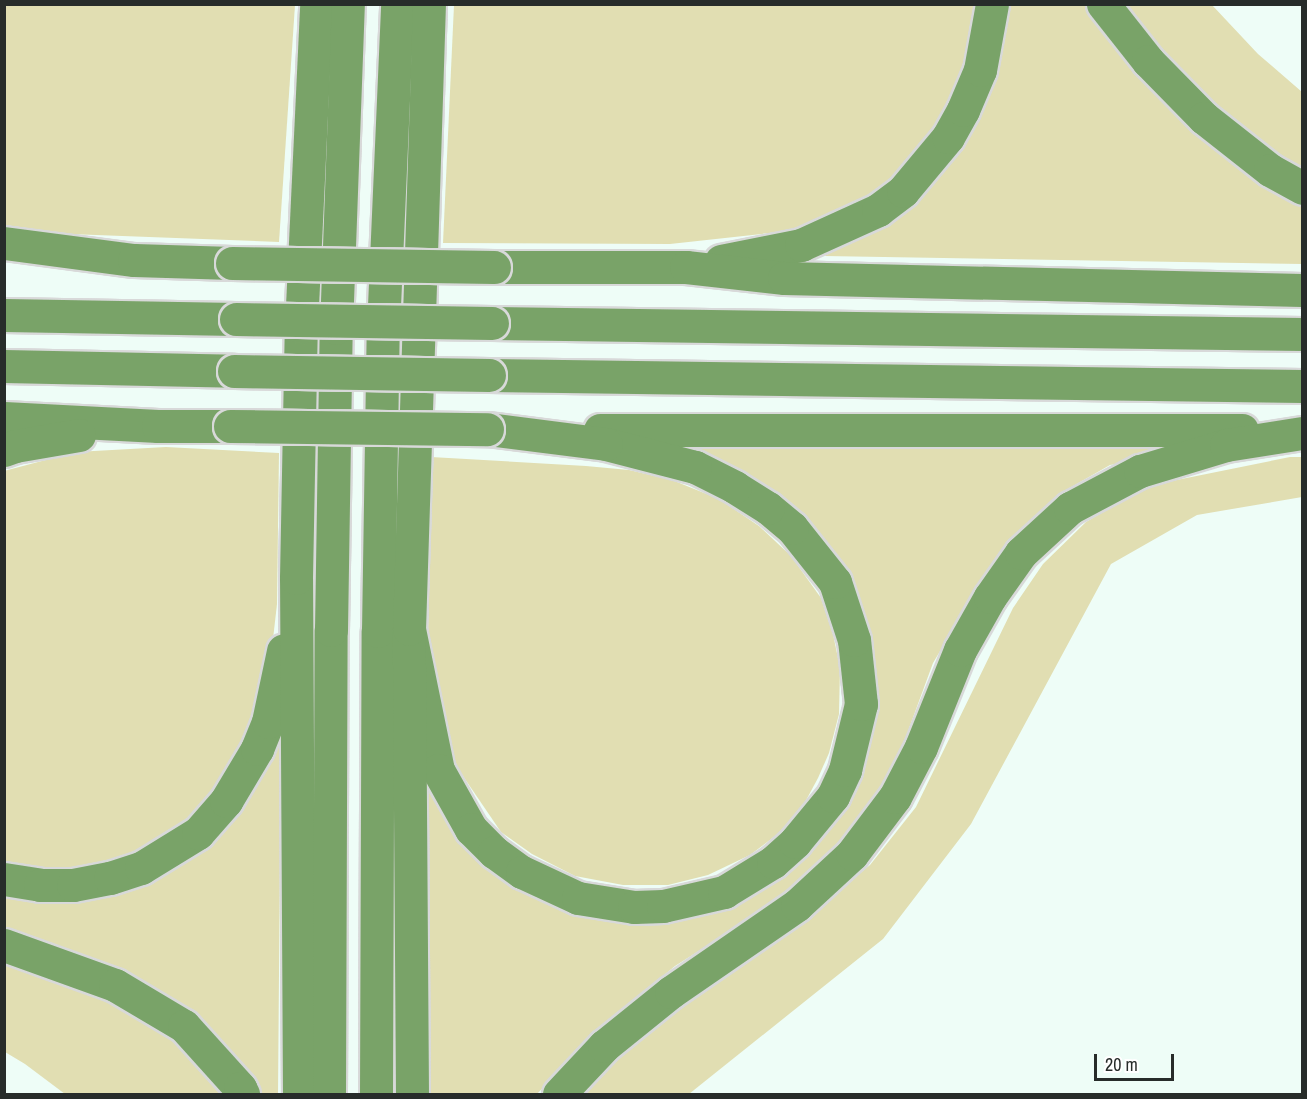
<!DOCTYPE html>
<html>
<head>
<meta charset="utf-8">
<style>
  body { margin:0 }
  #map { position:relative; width:1307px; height:1099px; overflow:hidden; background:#eefdf7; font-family:"Archivo Narrow",sans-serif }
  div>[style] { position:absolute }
  .green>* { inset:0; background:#e1deb2 }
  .roads { filter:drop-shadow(2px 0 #d8d9d9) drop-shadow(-2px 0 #d8d9d9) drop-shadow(0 2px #d8d9d9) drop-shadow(0 -2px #d8d9d9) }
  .motorway>* { height:33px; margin:-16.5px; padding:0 16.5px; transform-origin:16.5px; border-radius:16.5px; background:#79a368 }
  .bridges { filter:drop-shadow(2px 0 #d8d9d9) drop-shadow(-2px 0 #d8d9d9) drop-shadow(0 2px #d8d9d9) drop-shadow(0 -2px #d8d9d9) }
  .motorway-bridge>* { height:33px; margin:-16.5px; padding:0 16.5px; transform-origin:16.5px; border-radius:16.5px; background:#79a368 }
  span { translate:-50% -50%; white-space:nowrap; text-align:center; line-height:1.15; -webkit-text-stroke:6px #fff; paint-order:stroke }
  .frame { position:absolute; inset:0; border:6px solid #272c2a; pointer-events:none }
  .scale { position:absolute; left:1094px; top:1054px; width:80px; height:27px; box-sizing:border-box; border:3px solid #272c2a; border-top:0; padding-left:8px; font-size:18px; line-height:21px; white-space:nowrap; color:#272c2a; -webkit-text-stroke:4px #fff; paint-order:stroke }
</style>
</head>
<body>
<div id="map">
  <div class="green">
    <div style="clip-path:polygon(4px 5px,295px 5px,279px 242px,69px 234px,5px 225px)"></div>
    <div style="clip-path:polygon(454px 5px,976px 5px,962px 68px,945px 111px,923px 149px,886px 186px,839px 212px,788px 231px,670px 244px,443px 243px)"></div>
    <div style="clip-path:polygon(1006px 5px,1087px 5px,1302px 204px,1302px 264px,824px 256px,858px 239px,901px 212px,980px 115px,995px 69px)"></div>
    <div style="clip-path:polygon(1124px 5px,1212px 5px,1258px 54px,1302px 92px,1302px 169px,1279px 155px,1213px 106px,1161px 52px)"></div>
    <div style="clip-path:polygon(1152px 442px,1147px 458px,1110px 465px,1059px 494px,992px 564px,933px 663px,904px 742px,882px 790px,841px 843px,790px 893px,675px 966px,592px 1035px,537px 1094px,422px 1094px,419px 772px,463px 836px,651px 916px,843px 803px,859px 612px,685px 450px,684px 443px)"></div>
    <div style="clip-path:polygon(166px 447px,279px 453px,277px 604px,268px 683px,237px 764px,192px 820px,134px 856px,74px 869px,46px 870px,5px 863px,4px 471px,76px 452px)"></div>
    <div style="clip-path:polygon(431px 457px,586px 466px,629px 470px,672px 480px,719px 499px,759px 526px,791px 556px,821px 598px,833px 634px,840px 668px,839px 714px,829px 753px,818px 778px,804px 804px,783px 830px,750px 855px,708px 875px,668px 885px,623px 885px,575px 876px,532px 854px,501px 832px,450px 757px,439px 715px,428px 635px)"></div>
    <div style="clip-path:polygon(1290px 457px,1302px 457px,1302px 497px,1197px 515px,1111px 564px,971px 824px,883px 939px,689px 1094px,581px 1094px,615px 1058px,679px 1000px,808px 916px,870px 865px,916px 807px,1013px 608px,1043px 564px,1086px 522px,1147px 486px)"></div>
    <div style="clip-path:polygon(281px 738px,278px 1094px,258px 1094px,251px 1077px,5px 931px,4px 891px,37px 898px,239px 805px)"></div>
    <div style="clip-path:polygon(5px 959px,115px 1003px,173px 1037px,225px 1094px,65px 1094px,25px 1064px,5px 1052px)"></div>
  </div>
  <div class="roads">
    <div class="motorway">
      <div style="left:1103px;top:4px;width:73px;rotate:51.7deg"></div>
      <div style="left:1148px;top:61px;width:80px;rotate:45.5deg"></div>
      <div style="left:1204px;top:118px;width:84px;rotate:38.2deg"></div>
      <div style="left:1270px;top:170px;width:37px;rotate:29deg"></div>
      <div style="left:4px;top:243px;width:131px;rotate:7.5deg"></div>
      <div style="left:134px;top:260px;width:98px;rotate:1.8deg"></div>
      <div style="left:721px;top:261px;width:82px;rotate:-11.3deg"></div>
      <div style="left:801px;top:245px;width:85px;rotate:-24.4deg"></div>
      <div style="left:878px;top:210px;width:31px;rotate:-37deg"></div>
      <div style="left:903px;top:191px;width:70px;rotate:-50.2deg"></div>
      <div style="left:948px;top:137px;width:31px;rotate:-61deg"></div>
      <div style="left:963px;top:110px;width:43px;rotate:-67deg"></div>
      <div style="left:980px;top:70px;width:67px;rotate:-79.7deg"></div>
      <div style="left:494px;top:267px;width:192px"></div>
      <div style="left:686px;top:267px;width:99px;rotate:6.4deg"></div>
      <div style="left:784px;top:278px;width:518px;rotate:1.33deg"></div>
      <div style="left:4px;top:315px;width:232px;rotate:1deg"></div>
      <div style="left:492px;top:323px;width:810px;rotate:0.78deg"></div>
      <div style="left:4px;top:366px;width:230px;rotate:1.2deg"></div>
      <div style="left:489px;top:375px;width:813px;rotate:0.78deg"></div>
      <div style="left:4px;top:418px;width:154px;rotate:3deg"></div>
      <div style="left:158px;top:426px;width:72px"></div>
      <div style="left:600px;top:430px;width:642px"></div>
      <div style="left:4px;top:450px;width:12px;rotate:-20deg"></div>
      <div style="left:15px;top:446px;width:65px;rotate:-9.8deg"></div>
      <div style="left:409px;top:629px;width:144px;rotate:78.4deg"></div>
      <div style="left:438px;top:770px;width:68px;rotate:60.8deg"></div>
      <div style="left:471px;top:829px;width:33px;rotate:45deg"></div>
      <div style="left:494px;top:852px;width:34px;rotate:36deg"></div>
      <div style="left:522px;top:872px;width:62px;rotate:24.9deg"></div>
      <div style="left:578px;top:898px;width:57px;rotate:9.1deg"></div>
      <div style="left:634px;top:907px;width:29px;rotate:-2deg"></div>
      <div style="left:663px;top:906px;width:63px;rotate:-12.9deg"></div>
      <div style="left:724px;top:892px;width:57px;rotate:-31.5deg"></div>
      <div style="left:773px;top:862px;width:30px;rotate:-42deg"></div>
      <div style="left:795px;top:842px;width:60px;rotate:-50.4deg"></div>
      <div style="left:833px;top:796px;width:29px;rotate:-65deg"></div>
      <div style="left:845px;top:770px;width:68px;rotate:-76.4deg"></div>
      <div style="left:861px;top:704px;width:64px;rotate:-96.2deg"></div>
      <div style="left:854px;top:640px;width:61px;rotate:-108.1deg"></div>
      <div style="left:835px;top:582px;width:69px;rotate:-128.5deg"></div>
      <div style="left:792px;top:528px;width:31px;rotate:-140deg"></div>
      <div style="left:768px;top:508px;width:39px;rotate:-148deg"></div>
      <div style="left:735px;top:487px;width:45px;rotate:-153.4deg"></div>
      <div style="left:695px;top:467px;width:92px;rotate:-165.5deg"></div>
      <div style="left:606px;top:444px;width:120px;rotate:-172.8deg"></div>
      <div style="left:4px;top:879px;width:36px;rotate:9deg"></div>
      <div style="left:40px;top:885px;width:33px"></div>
      <div style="left:73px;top:885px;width:38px;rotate:-11deg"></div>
      <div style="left:110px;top:878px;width:33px;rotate:-18deg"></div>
      <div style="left:141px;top:868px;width:67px;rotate:-31.6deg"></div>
      <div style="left:198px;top:833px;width:43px;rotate:-48.8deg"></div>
      <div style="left:226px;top:801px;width:61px;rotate:-59.2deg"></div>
      <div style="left:257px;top:749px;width:29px;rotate:-68deg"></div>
      <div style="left:268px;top:722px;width:73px;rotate:-78.1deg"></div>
      <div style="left:4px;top:945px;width:118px;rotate:19.8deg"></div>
      <div style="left:115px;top:985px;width:80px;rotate:30.7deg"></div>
      <div style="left:184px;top:1026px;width:84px;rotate:47.9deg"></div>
      <div style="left:240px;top:1088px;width:7px;rotate:63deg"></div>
      <div style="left:299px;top:1094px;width:516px;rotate:-90.33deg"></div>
      <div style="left:296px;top:578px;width:251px;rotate:-88.9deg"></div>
      <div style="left:301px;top:327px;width:323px;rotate:-87.3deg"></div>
      <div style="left:329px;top:1094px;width:464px;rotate:-89.8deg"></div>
      <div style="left:331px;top:630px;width:302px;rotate:-89.1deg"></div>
      <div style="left:336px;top:328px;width:324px;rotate:-87.9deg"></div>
      <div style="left:376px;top:1094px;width:463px;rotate:-89.8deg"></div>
      <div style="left:378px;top:631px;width:302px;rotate:-89.1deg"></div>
      <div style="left:383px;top:329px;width:325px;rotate:-87.5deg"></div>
      <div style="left:412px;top:1094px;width:465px;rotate:-90.4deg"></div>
      <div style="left:409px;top:629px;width:625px;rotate:-88.17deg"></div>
      <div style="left:559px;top:1094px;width:66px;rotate:-46.8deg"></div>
      <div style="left:604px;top:1046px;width:86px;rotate:-38.9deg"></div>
      <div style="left:671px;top:992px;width:153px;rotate:-34.6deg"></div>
      <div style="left:797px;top:905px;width:75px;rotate:-42.8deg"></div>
      <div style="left:852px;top:854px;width:71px;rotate:-53deg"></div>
      <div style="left:895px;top:797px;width:56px;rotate:-62.5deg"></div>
      <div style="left:921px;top:747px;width:105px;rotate:-68.1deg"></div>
      <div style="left:960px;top:650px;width:61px;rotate:-60.5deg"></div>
      <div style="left:990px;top:597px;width:54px;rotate:-54.8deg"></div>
      <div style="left:1021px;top:553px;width:67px;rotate:-42.6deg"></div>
      <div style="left:1070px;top:508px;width:79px;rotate:-27.9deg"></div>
      <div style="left:1140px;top:471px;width:90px;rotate:-16.8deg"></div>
      <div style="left:1226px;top:445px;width:77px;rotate:-9deg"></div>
    </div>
  </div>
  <div class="bridges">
    <div class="motorway-bridge">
      <div style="left:232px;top:263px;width:262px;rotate:0.9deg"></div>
      <div style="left:236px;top:319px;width:256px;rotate:0.9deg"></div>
      <div style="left:234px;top:371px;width:255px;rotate:0.9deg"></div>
      <div style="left:230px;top:426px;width:257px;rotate:0.7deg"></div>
    </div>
  </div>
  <div class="frame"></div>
  <div class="scale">20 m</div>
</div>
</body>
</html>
